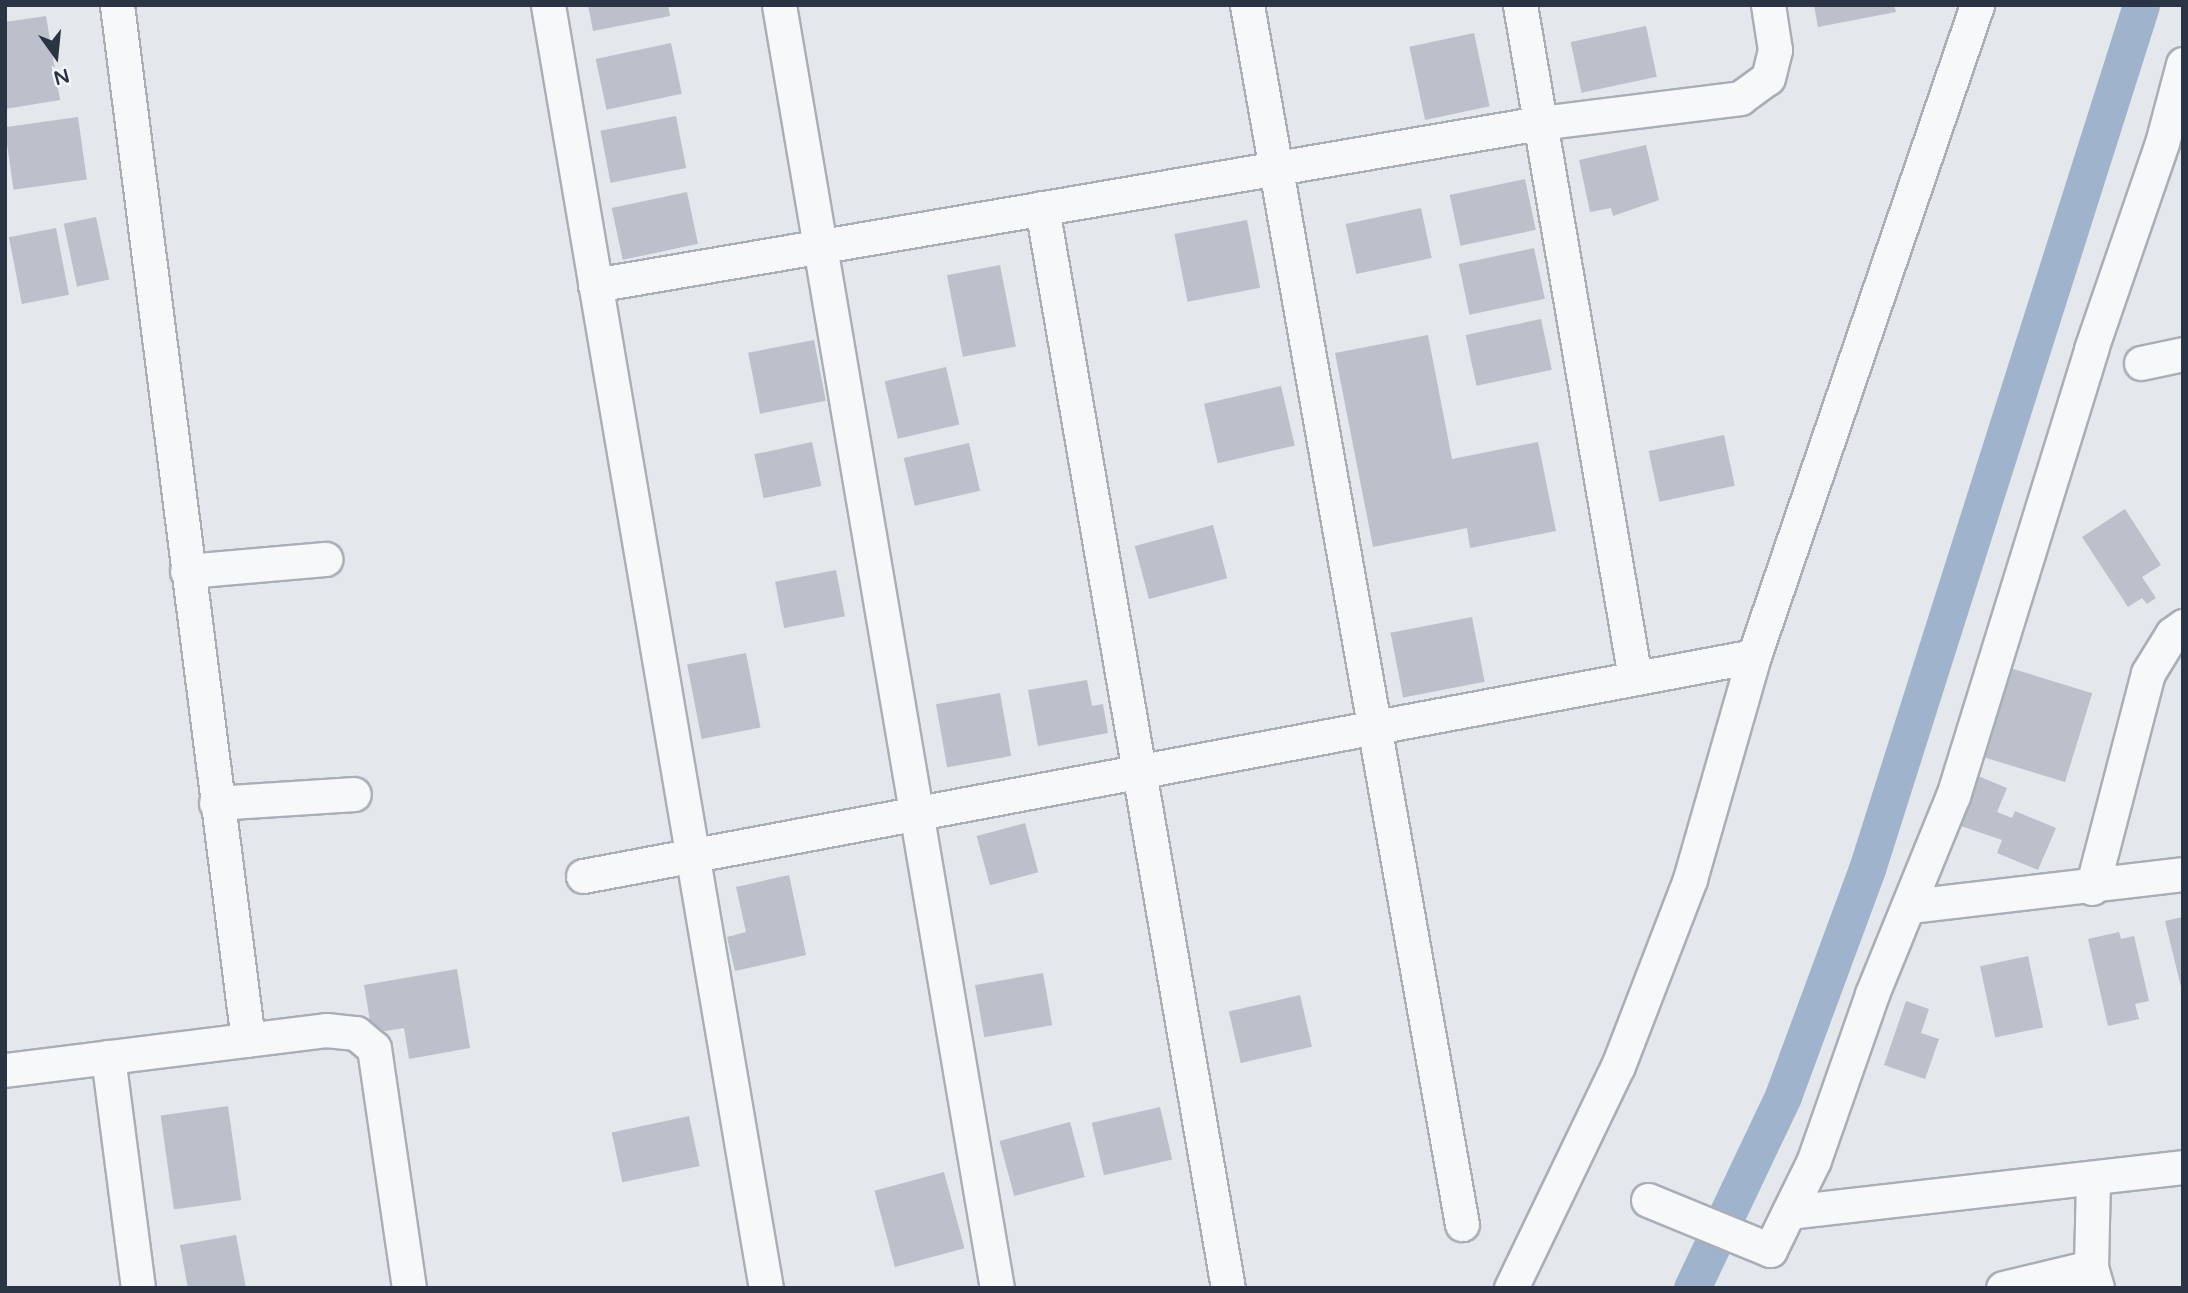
<!DOCTYPE html>
<html>
<head>
<meta charset="utf-8">
<style>
  body { margin:0 }
  #map { position:relative; width:2188px; height:1293px; overflow:hidden; background:#e4e7ec; font-family:"Varela Round",sans-serif }
  div>[style] { position:absolute }
  .canal>* { height:37px; margin:-18.5px; padding:0 18.5px; transform-origin:18.5px; border-radius:18.5px; background:#9fb4cc }
  .building>* { inset:0; background:#bbc0ca; transform-origin:0 0 }
  .roads { filter:drop-shadow(2px 0 #a9aeb7) drop-shadow(-2px 0 #a9aeb7) drop-shadow(0 2px #a9aeb7) drop-shadow(0 -2px #a9aeb7) }
  .minor>* { height:33px; margin:-16.5px; padding:0 16.5px; transform-origin:16.5px; border-radius:16.5px; background:#f7f8fa }
  span { translate:-50% -50%; white-space:nowrap; text-align:center; line-height:1.15; -webkit-text-stroke:7px #f4f6f9; paint-order:stroke }
  .frame { position:absolute; inset:0; border:7px solid #2b3445; pointer-events:none }
  .north { position:absolute; left:21px; top:21px; width:70px; height:70px; -webkit-text-stroke:5px #f4f6f9; paint-order:stroke; rotate:165deg; font-size:19px; font-weight:700; line-height:28px; text-align:center; color:#2b3445 }
  .north::after { content:''; display:block; margin:auto; width:24px; height:32px; background:#2b3445; clip-path:polygon(50% 0,100% 100%,50% 72%,0 100%) }
</style>
</head>
<body>
<div id="map">
  <div class="canal">
    <div style="left:1692px;top:1288px;width:212px;rotate:-64.6deg"></div>
    <div style="left:1783px;top:1096px;width:242px;rotate:-69.7deg"></div>
    <div style="left:1867px;top:869px;width:906px;rotate:-72.4deg"></div>
  </div>
  <div class="building">
    <div style="clip-path:polygon(588px 5px,668px 5px,670px 16px,593px 31px)"></div>
    <div style="clip-path:polygon(1814px 5px,1894px 5px,1896px 12px,1818px 27px)"></div>
    <div style="clip-path:polygon(46px 16px,60px 100px,5px 109px,5px 22px)"></div>
    <div style="left:1646px;top:26px;width:52px;height:77px;rotate:78deg"></div>
    <div style="left:1474px;top:33px;width:75px;height:66px;rotate:78deg"></div>
    <div style="left:671px;top:43px;width:52px;height:77px;rotate:78deg"></div>
    <div style="left:676px;top:116px;width:53px;height:77px;rotate:79deg"></div>
    <div style="left:78px;top:117px;width:63px;height:74px;rotate:82deg"></div>
    <div style="clip-path:polygon(1646px 145px,1659px 200px,1613px 216px,1611px 208px,1590px 212px,1579px 160px)"></div>
    <div style="left:1525px;top:179px;width:52px;height:77px;rotate:78deg"></div>
    <div style="left:687px;top:192px;width:53px;height:77px;rotate:78deg"></div>
    <div style="left:1421px;top:208px;width:51px;height:77px;rotate:78deg"></div>
    <div style="left:96px;top:217px;width:64px;height:33px;rotate:78deg"></div>
    <div style="left:1247px;top:220px;width:69px;height:74px;rotate:79deg"></div>
    <div style="left:56px;top:228px;width:68px;height:48px;rotate:79deg"></div>
    <div style="left:1534px;top:248px;width:52px;height:77px;rotate:78deg"></div>
    <div style="left:1000px;top:265px;width:83px;height:54px;rotate:79deg"></div>
    <div style="left:1541px;top:319px;width:52px;height:77px;rotate:78deg"></div>
    <div style="clip-path:polygon(1428px 335px,1452px 459px,1538px 442px,1556px 531px,1470px 548px,1467px 528px,1373px 547px,1335px 353px)"></div>
    <div style="left:814px;top:340px;width:62px;height:67px;rotate:79deg"></div>
    <div style="left:946px;top:367px;width:59px;height:63px;rotate:77deg"></div>
    <div style="left:1281px;top:386px;width:61px;height:79px;rotate:77deg"></div>
    <div style="left:1724px;top:435px;width:52px;height:77px;rotate:78deg"></div>
    <div style="left:812px;top:442px;width:45px;height:59px;rotate:78deg"></div>
    <div style="left:969px;top:443px;width:49px;height:67px;rotate:77deg"></div>
    <div style="clip-path:polygon(2125px 509px,2161px 565px,2142px 577px,2156px 598px,2147px 604px,2142px 598px,2128px 607px,2082px 537px)"></div>
    <div style="left:1213px;top:525px;width:55px;height:81px;rotate:75deg"></div>
    <div style="left:836px;top:570px;width:47px;height:62px;rotate:79deg"></div>
    <div style="left:1472px;top:617px;width:66px;height:83px;rotate:79deg"></div>
    <div style="left:746px;top:653px;width:76px;height:60px;rotate:79deg"></div>
    <div style="left:2010px;top:668px;width:86px;height:93px;rotate:17deg"></div>
    <div style="clip-path:polygon(1087px 680px,1092px 706px,1103px 704px,1108px 733px,1038px 746px,1028px 690px)"></div>
    <div style="left:1000px;top:693px;width:64px;height:65px;rotate:80deg"></div>
    <div style="clip-path:polygon(1978px 776px,2007px 788px,1997px 812px,2012px 818px,2015px 811px,2056px 828px,2038px 870px,1997px 853px,2002px 840px,1958px 825px)"></div>
    <div style="left:1025px;top:823px;width:51px;height:50px;rotate:75deg"></div>
    <div style="clip-path:polygon(789px 875px,806px 955px,735px 971px,727px 937px,746px 932px,736px 887px)"></div>
    <div style="clip-path:polygon(2183px 917px,2183px 991px,2182px 991px,2165px 921px)"></div>
    <div style="clip-path:polygon(2119px 932px,2121px 939px,2134px 936px,2149px 1001px,2135px 1004px,2139px 1019px,2108px 1026px,2088px 939px)"></div>
    <div style="left:2028px;top:956px;width:73px;height:49px;rotate:78deg"></div>
    <div style="clip-path:polygon(457px 969px,470px 1048px,409px 1059px,404px 1028px,372px 1033px,364px 985px)"></div>
    <div style="left:1043px;top:973px;width:53px;height:69px;rotate:80deg"></div>
    <div style="left:1300px;top:995px;width:53px;height:73px;rotate:77deg"></div>
    <div style="clip-path:polygon(1906px 1001px,1929px 1009px,1921px 1033px,1939px 1039px,1925px 1079px,1884px 1065px)"></div>
    <div style="left:228px;top:1106px;width:95px;height:68px;rotate:82deg"></div>
    <div style="left:1160px;top:1107px;width:54px;height:70px;rotate:77deg"></div>
    <div style="left:689px;top:1116px;width:51px;height:79px;rotate:78deg"></div>
    <div style="left:1070px;top:1122px;width:57px;height:73px;rotate:75deg"></div>
    <div style="left:944px;top:1172px;width:79px;height:72px;rotate:75deg"></div>
    <div style="clip-path:polygon(236px 1235px,246px 1288px,188px 1288px,180px 1245px)"></div>
  </div>
  <div class="roads">
    <div class="minor">
      <div style="left:117px;top:5px;width:1043px;rotate:82.79deg"></div>
      <div style="left:548px;top:5px;width:1301px;rotate:80.36deg"></div>
      <div style="left:779px;top:5px;width:1301px;rotate:80.36deg"></div>
      <div style="left:1247px;top:5px;width:1238px;rotate:80deg"></div>
      <div style="left:1520px;top:5px;width:683px;rotate:80.3deg"></div>
      <div style="left:1042px;top:208px;width:1096px;rotate:80.23deg"></div>
      <div style="left:595px;top:285px;width:959px;rotate:-9.73deg"></div>
      <div style="left:1540px;top:123px;width:202px;rotate:-7.1deg"></div>
      <div style="left:1740px;top:98px;width:34px;rotate:-36deg"></div>
      <div style="left:1768px;top:78px;width:29px;rotate:-76deg"></div>
      <div style="left:1775px;top:50px;width:46px;rotate:-98.8deg"></div>
      <div style="left:2141px;top:363px;width:43px;rotate:-12.1deg"></div>
      <div style="left:187px;top:571px;width:139px;rotate:-5deg"></div>
      <div style="left:216px;top:803px;width:138px;rotate:-3.7deg"></div>
      <div style="left:583px;top:876px;width:1191px;rotate:-10.64deg"></div>
      <div style="left:2092px;top:888px;width:222px;rotate:-75.4deg"></div>
      <div style="left:2148px;top:673px;width:46px;rotate:-58.4deg"></div>
      <div style="left:2172px;top:634px;width:14px;rotate:-36deg"></div>
      <div style="left:1911px;top:906px;width:274px;rotate:-6.7deg"></div>
      <div style="left:108px;top:1057px;width:233px;rotate:82.6deg"></div>
      <div style="left:5px;top:1070px;width:323px;rotate:-7.1deg"></div>
      <div style="left:326px;top:1030px;width:30px;rotate:6deg"></div>
      <div style="left:356px;top:1033px;width:23px;rotate:40deg"></div>
      <div style="left:374px;top:1048px;width:243px;rotate:81.7deg"></div>
      <div style="left:2093px;top:1179px;width:88px;rotate:91.3deg"></div>
      <div style="left:2091px;top:1267px;width:22px;rotate:74deg"></div>
      <div style="left:1648px;top:1200px;width:132px;rotate:22.3deg"></div>
      <div style="left:1770px;top:1250px;width:100px;rotate:-63.9deg"></div>
      <div style="left:1814px;top:1160px;width:176px;rotate:-70.7deg"></div>
      <div style="left:1872px;top:994px;width:214px;rotate:-67.8deg"></div>
      <div style="left:1953px;top:796px;width:468px;rotate:-72.8deg"></div>
      <div style="left:2091px;top:349px;width:218px;rotate:-71deg"></div>
      <div style="left:2162px;top:143px;width:82px;rotate:-75.1deg"></div>
      <div style="left:1789px;top:1212px;width:397px;rotate:-6.5deg"></div>
      <div style="left:1511px;top:1288px;width:246px;rotate:-64.3deg"></div>
      <div style="left:1618px;top:1066px;width:200px;rotate:-68.9deg"></div>
      <div style="left:1690px;top:879px;width:232px;rotate:-74deg"></div>
      <div style="left:1754px;top:656px;width:688px;rotate:-71.09deg"></div>
      <div style="left:2003px;top:1288px;width:90px;rotate:-13.4deg"></div>
    </div>
  </div>
  <div class="frame"></div>
  <div class="north">N</div>
</div>
</body>
</html>
